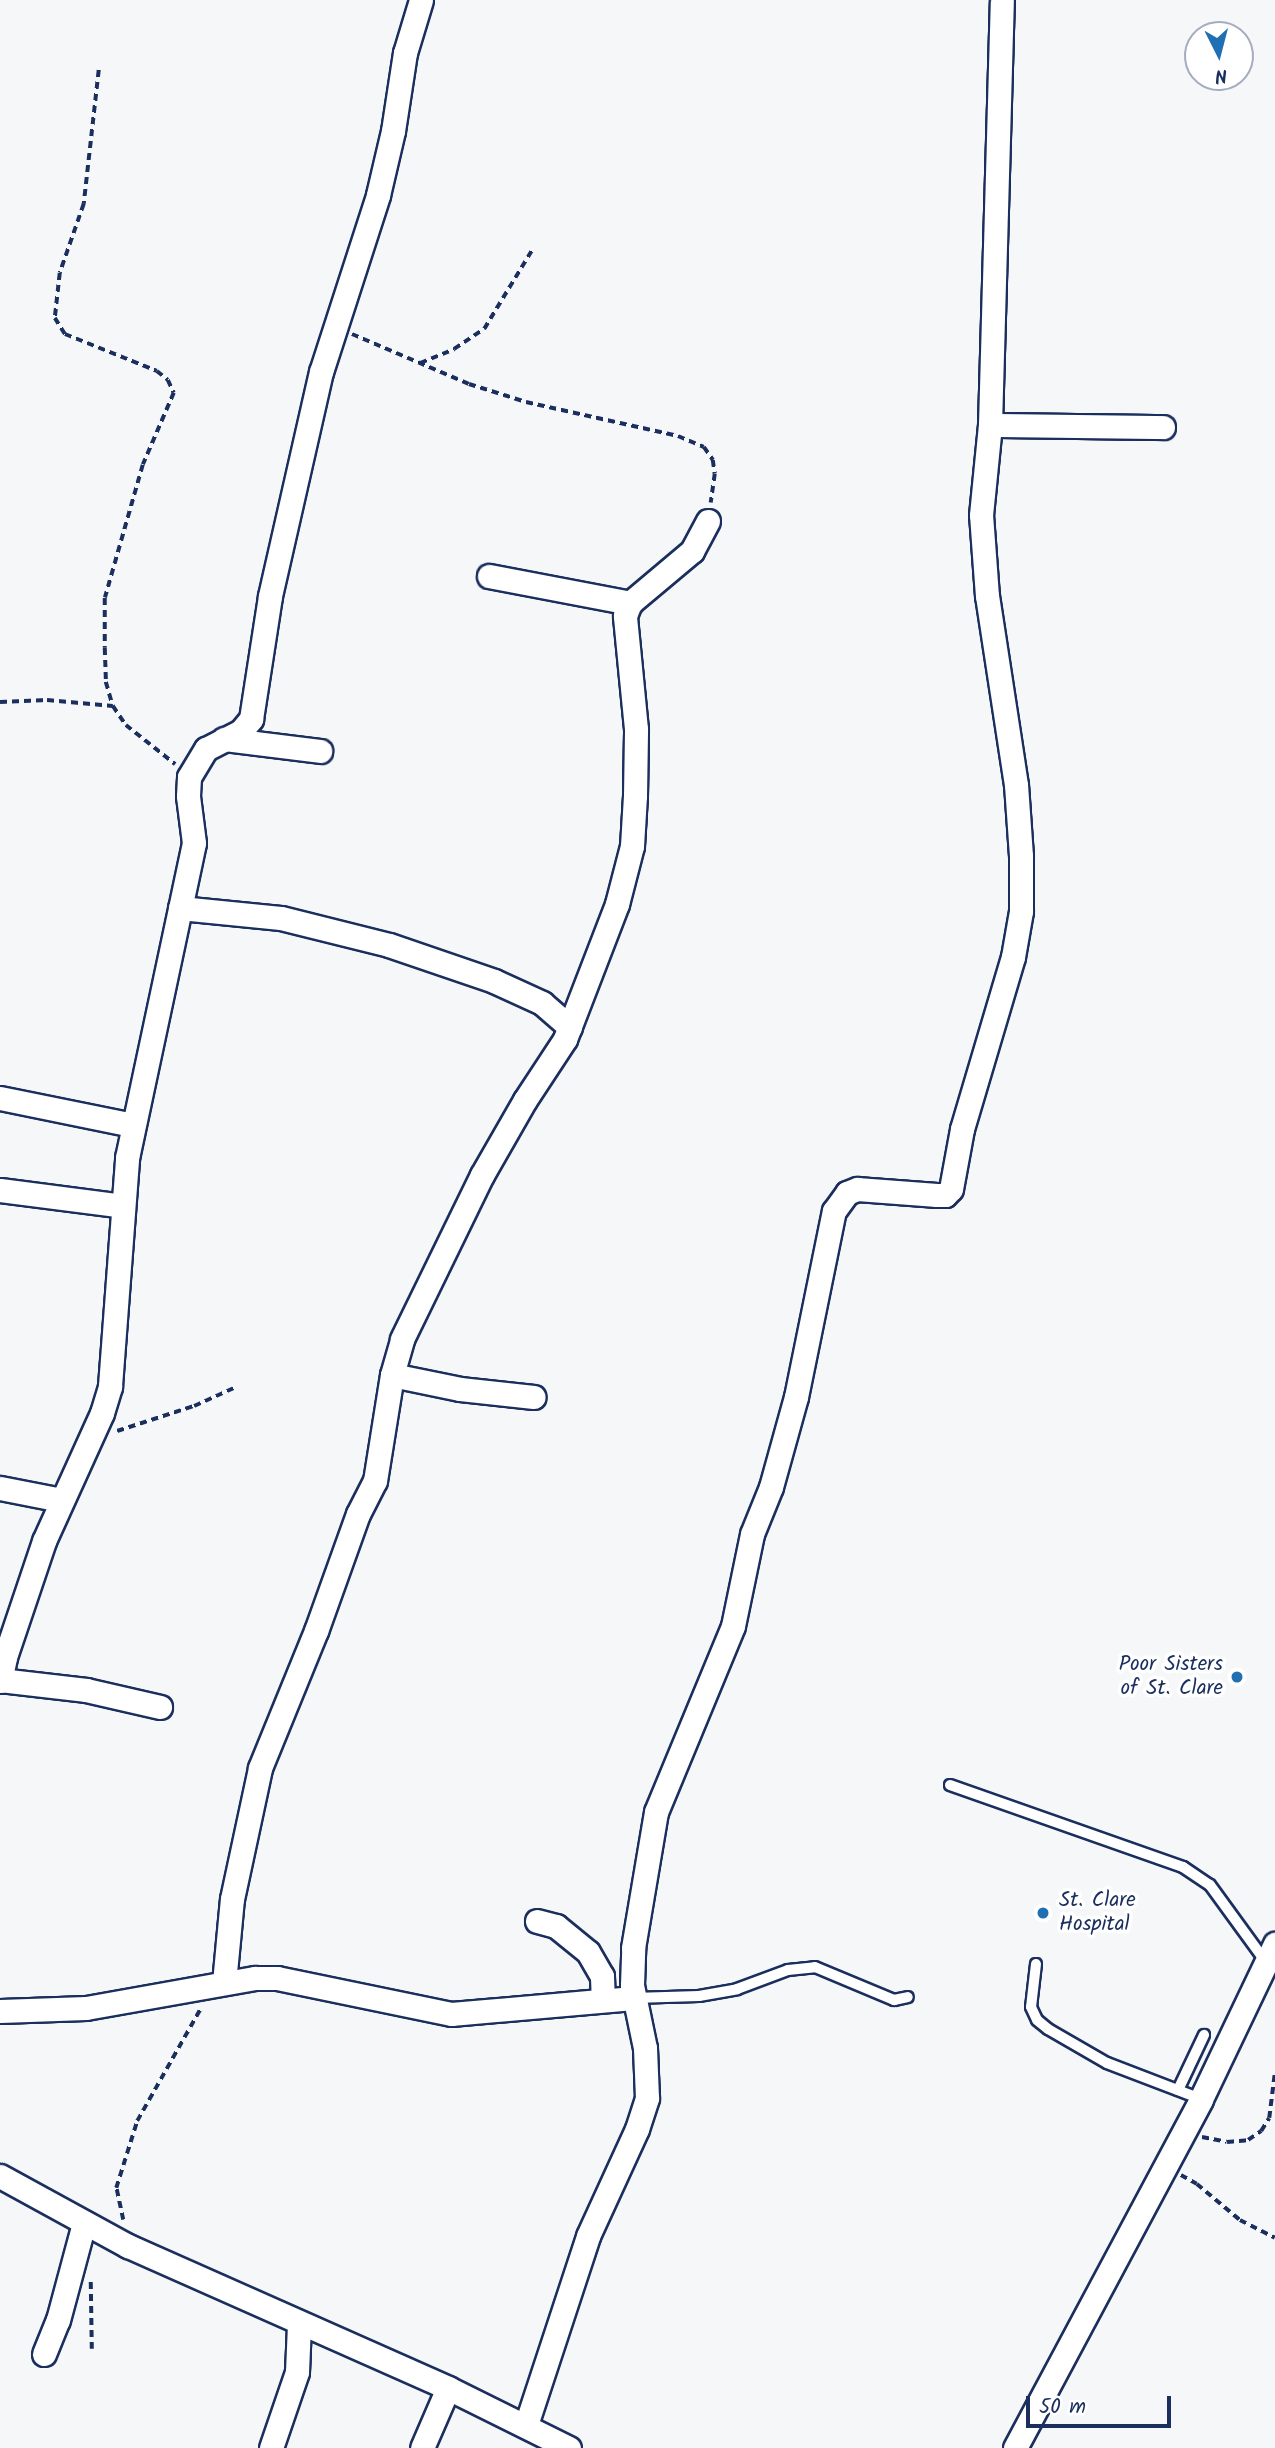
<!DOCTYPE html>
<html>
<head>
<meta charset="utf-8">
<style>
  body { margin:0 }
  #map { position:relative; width:1275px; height:2448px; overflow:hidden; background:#f6f7f9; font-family:Kalam,sans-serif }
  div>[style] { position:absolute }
  .path>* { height:3.5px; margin-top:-1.75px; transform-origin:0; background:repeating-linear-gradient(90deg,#1b2f5e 0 7px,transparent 0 12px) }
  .roads { filter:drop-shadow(2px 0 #1b2f5e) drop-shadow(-2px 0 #1b2f5e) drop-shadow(0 2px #1b2f5e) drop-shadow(0 -2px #1b2f5e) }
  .lane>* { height:10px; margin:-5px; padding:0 5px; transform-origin:5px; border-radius:5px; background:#fff }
  .street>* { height:23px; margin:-11.5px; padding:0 11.5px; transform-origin:11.5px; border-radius:11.5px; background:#fff }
  .dots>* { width:19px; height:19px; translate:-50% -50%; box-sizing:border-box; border:4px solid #fff; border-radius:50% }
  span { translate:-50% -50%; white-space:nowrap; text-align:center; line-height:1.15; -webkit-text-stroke:7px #fff; paint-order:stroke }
  .poi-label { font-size:21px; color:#1b2f5e }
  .right { translate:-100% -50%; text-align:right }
  .left { translate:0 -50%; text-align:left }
  .north { position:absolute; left:1184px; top:21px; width:70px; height:70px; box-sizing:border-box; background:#fff; border:2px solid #a4acbf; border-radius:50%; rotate:174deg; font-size:19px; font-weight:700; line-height:28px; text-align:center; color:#1b2f5e }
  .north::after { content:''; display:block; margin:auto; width:24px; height:32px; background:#1f6fb2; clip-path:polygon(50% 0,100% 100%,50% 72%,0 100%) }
  .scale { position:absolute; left:1026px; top:2396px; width:145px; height:32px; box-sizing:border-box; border:4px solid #1b2f5e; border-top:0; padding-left:9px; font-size:21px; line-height:24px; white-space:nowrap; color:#1b2f5e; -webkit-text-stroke:5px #fff; paint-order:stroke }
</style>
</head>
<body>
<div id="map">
  <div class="path">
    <div style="left:99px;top:70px;width:135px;rotate:96.4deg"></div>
    <div style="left:84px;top:204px;width:73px;rotate:109.2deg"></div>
    <div style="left:60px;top:273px;width:45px;rotate:96.3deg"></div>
    <div style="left:55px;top:318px;width:19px;rotate:58deg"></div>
    <div style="left:65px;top:334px;width:99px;rotate:21.9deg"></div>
    <div style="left:157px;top:371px;width:14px;rotate:39deg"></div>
    <div style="left:168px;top:380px;width:14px;rotate:65deg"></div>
    <div style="left:174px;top:393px;width:78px;rotate:113.3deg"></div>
    <div style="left:143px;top:465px;width:138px;rotate:105.9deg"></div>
    <div style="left:105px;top:598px;width:50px;rotate:90deg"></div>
    <div style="left:105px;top:648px;width:34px;rotate:88deg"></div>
    <div style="left:106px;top:682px;width:25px;rotate:74deg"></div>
    <div style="left:113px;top:706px;width:23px;rotate:56deg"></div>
    <div style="left:126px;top:725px;width:63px;rotate:38.5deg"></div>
    <div style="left:352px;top:334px;width:127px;rotate:23.1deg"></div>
    <div style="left:469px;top:384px;width:60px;rotate:17.5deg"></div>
    <div style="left:526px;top:402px;width:156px;rotate:12.6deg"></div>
    <div style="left:678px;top:436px;width:28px;rotate:23deg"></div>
    <div style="left:704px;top:447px;width:16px;rotate:55deg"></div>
    <div style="left:713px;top:460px;width:14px;rotate:82deg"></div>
    <div style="left:715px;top:474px;width:29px;rotate:98deg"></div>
    <div style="left:420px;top:363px;width:37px;rotate:-22deg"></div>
    <div style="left:454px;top:349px;width:36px;rotate:-34deg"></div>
    <div style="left:484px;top:329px;width:92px;rotate:-58.7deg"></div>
    <div style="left:0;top:702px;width:47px;rotate:-2.4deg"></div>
    <div style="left:47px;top:700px;width:66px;rotate:5.2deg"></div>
    <div style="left:117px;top:1431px;width:81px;rotate:-18deg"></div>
    <div style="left:194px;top:1406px;width:46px;rotate:-24.3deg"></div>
    <div style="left:1202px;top:2137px;width:25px;rotate:11deg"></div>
    <div style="left:1227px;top:2142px;width:21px;rotate:-5deg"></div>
    <div style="left:1248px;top:2140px;width:16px;rotate:-35deg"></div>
    <div style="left:1261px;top:2131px;width:15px;rotate:-58deg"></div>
    <div style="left:1269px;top:2118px;width:48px;rotate:-82.9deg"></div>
    <div style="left:1181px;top:2175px;width:18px;rotate:29deg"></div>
    <div style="left:1197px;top:2184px;width:56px;rotate:39.9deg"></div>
    <div style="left:1240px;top:2220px;width:39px;rotate:27deg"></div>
    <div style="left:123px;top:2220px;width:33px;rotate:-102deg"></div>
    <div style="left:116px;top:2188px;width:70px;rotate:-72.6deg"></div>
    <div style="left:137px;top:2121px;width:130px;rotate:-60.5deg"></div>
    <div style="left:91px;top:2282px;width:67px;rotate:89.1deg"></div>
  </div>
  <div class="roads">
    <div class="lane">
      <div style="left:950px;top:1785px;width:247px;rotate:19.4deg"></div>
      <div style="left:1183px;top:1867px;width:32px;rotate:34deg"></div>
      <div style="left:1210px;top:1885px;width:95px;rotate:54deg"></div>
      <div style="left:1036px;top:1964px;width:43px;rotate:96.6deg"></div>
      <div style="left:1031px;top:2007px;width:14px;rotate:65deg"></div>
      <div style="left:1037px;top:2020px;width:14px;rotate:39deg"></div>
      <div style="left:1048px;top:2029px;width:68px;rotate:30deg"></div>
      <div style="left:1107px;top:2063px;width:101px;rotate:21deg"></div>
      <div style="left:633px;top:1998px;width:66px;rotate:-1.7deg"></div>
      <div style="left:699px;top:1996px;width:39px;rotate:-10deg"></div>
      <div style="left:737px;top:1989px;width:54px;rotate:-20.4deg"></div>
      <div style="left:788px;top:1970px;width:27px;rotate:-6deg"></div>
      <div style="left:815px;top:1967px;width:86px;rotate:22.7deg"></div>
      <div style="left:894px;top:2000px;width:14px;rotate:-12deg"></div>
      <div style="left:1178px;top:2090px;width:61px;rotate:-64.7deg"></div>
    </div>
    <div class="street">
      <div style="left:990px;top:425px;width:173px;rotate:0.7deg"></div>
      <div style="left:489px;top:576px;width:144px;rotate:10.8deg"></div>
      <div style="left:224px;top:739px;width:97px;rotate:7.1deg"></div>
      <div style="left:180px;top:908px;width:101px;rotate:5.7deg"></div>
      <div style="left:281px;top:918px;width:111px;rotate:14deg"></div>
      <div style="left:389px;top:945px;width:111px;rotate:18.9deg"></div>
      <div style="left:494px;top:981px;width:53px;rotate:24.6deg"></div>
      <div style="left:542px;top:1003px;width:37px;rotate:41deg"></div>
      <div style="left:0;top:1098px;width:136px;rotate:11.5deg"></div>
      <div style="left:0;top:1190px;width:124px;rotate:7.4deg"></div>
      <div style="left:392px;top:1375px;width:69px;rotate:11.6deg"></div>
      <div style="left:460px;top:1389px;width:74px;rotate:6.2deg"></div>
      <div style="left:0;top:1488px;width:62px;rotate:11.1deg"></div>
      <div style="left:0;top:1680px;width:87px;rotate:6.6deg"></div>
      <div style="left:86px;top:1690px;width:76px;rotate:12.9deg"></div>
      <div style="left:0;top:1681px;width:25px;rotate:-78deg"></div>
      <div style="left:5px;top:1657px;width:122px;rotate:-71.4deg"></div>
      <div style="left:44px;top:1541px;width:141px;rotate:-65.6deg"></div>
      <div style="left:102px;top:1413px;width:28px;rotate:-73deg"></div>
      <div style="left:110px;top:1386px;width:229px;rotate:-85.7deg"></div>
      <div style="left:127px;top:1158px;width:322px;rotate:-78deg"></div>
      <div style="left:194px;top:843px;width:47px;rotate:-97.3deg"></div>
      <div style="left:188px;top:796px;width:19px;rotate:-87deg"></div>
      <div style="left:189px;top:777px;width:33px;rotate:-59deg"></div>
      <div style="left:206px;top:749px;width:39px;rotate:-27deg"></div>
      <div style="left:241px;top:731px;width:16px;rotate:-50deg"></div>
      <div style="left:251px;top:719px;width:124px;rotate:-81.2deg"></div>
      <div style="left:270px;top:596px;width:230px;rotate:-77.2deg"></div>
      <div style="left:321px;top:372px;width:186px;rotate:-72.1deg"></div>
      <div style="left:378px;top:195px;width:66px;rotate:-76.8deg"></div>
      <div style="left:393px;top:131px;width:79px;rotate:-81.3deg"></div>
      <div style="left:405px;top:53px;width:55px;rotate:-73.2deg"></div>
      <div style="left:537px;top:1921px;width:20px;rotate:15deg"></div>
      <div style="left:556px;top:1926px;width:41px;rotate:39.1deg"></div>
      <div style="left:588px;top:1952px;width:28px;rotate:60deg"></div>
      <div style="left:602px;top:1976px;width:23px;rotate:88deg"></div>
      <div style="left:224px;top:1983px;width:84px;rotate:-84.6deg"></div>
      <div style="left:232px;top:1899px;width:134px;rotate:-77.9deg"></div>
      <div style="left:260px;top:1768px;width:148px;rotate:-67.8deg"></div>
      <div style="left:316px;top:1631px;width:124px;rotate:-70.3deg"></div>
      <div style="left:358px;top:1514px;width:37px;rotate:-63deg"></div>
      <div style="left:375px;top:1481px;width:107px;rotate:-80.9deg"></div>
      <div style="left:392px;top:1375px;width:37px;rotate:-74deg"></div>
      <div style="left:402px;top:1339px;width:182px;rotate:-64deg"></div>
      <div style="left:482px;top:1175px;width:86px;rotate:-60.2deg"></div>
      <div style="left:525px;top:1100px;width:73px;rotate:-56.7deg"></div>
      <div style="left:565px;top:1039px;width:145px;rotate:-68.9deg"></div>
      <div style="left:617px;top:904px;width:60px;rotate:-75.5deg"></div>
      <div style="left:632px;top:846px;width:50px;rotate:-86.6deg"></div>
      <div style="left:635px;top:796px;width:67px;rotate:-89.1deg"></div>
      <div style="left:636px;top:729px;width:114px;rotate:-95.6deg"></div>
      <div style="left:625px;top:616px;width:14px;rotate:-69deg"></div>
      <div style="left:630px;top:603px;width:81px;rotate:-40deg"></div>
      <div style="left:692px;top:551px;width:34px;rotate:-62deg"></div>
      <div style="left:0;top:2011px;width:86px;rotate:-2deg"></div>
      <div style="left:86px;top:2008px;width:172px;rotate:-10.1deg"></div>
      <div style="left:255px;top:1978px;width:22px"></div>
      <div style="left:277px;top:1978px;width:178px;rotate:11.7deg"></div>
      <div style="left:451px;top:2014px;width:183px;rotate:-5deg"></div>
      <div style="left:0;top:2176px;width:146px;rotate:28.7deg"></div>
      <div style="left:128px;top:2246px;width:350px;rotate:23.9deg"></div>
      <div style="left:448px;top:2388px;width:135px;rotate:26.4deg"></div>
      <div style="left:44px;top:2354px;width:37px;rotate:-68deg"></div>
      <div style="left:58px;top:2320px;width:100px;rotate:-75deg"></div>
      <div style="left:526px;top:2425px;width:199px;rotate:-71.8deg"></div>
      <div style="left:588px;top:2236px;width:118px;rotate:-65.4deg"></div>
      <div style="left:637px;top:2129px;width:33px;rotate:-72deg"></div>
      <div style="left:647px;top:2098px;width:50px;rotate:-92.3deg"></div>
      <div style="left:645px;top:2048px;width:64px;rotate:-101.7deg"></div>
      <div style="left:632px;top:1985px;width:37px;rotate:-88deg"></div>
      <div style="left:633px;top:1948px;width:138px;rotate:-80.4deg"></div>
      <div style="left:656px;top:1812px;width:201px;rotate:-67.5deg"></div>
      <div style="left:733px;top:1626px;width:94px;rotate:-78.3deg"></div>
      <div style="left:752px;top:1534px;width:51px;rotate:-68deg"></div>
      <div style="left:771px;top:1487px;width:93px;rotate:-74.5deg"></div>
      <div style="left:796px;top:1397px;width:190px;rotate:-78.5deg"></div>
      <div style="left:834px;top:1211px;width:22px;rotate:-54deg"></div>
      <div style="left:847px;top:1193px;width:11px;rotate:-22deg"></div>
      <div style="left:857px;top:1189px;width:80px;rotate:4.3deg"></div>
      <div style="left:937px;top:1195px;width:8px"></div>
      <div style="left:945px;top:1195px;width:8px;rotate:-45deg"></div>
      <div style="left:951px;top:1189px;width:61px;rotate:-79.6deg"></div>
      <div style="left:962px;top:1129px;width:179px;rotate:-73.5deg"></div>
      <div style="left:1013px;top:957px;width:47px;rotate:-80.1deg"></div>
      <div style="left:1021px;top:911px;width:55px;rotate:-90deg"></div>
      <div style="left:1021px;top:856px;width:71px;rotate:-94deg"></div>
      <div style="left:1016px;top:785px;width:191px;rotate:-98.7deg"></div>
      <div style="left:987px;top:596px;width:81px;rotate:-94.2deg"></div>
      <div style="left:981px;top:515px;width:90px;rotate:-84.3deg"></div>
      <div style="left:990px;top:425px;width:423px;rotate:-88.4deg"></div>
      <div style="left:271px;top:2448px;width:80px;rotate:-71.1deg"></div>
      <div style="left:297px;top:2372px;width:48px;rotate:-87.6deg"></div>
      <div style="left:422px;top:2448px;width:65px;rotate:-66.6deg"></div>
      <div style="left:1015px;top:2448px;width:395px;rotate:-61.9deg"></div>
      <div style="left:1201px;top:2099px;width:172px;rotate:-64.5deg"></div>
    </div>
  </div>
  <div class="dots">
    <div style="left:1237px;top:1677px;background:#1f6fb2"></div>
    <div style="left:1043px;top:1913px;background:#1f6fb2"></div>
  </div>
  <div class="poi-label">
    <span class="right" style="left:1223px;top:1677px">Poor Sisters<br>of St. Clare</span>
    <span class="left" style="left:1059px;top:1913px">St. Clare<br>Hospital</span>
  </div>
  <div class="north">N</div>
  <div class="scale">50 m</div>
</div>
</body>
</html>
